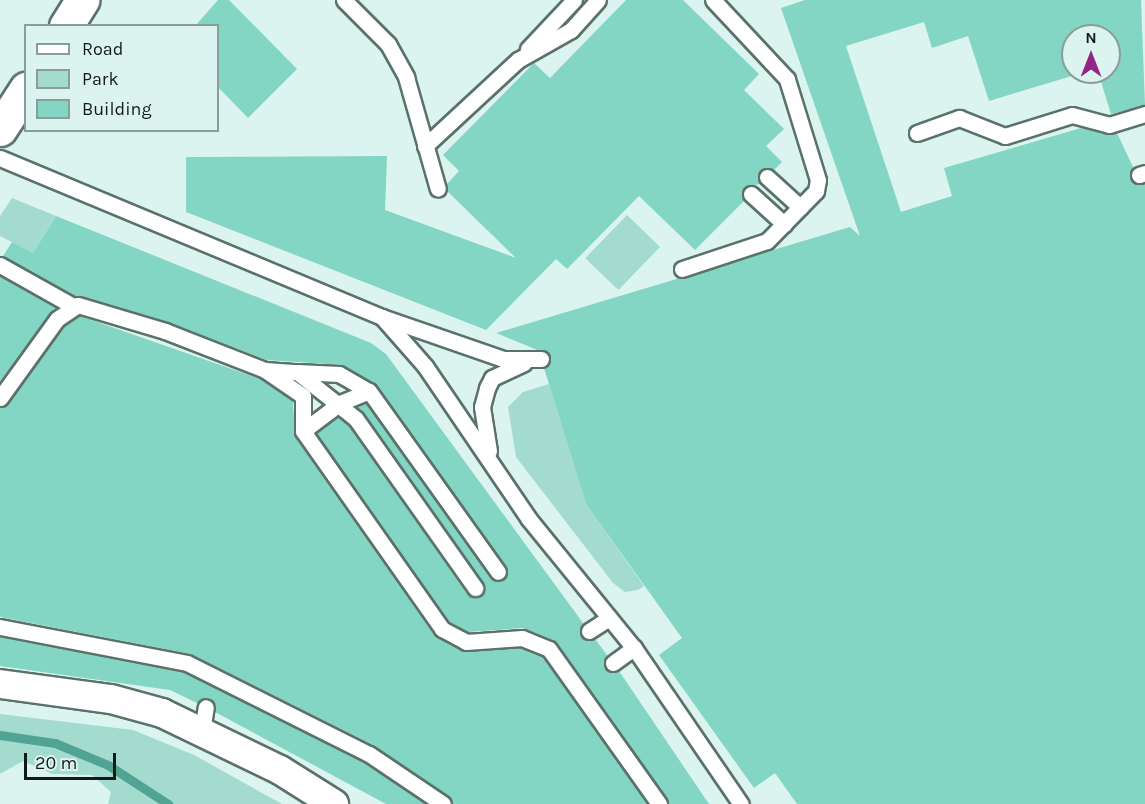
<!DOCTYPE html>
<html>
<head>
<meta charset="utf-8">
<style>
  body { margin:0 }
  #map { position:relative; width:1145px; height:804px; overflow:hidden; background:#dcf4ef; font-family:Karla,sans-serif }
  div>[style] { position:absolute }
  .green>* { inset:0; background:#a3dbcf; transform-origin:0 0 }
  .stream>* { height:9px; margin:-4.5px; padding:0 4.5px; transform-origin:4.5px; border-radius:4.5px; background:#51a394 }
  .building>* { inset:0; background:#83d5c4 }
  .roads { filter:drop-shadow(2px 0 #5b716c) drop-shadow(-2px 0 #5b716c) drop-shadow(0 2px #5b716c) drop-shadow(0 -2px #5b716c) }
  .lane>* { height:15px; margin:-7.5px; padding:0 7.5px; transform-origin:7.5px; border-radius:7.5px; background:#fff }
  .street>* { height:28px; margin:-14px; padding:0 14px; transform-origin:14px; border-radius:14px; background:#fff }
  .secondary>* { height:33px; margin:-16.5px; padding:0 16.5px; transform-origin:16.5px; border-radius:16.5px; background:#fff }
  span { translate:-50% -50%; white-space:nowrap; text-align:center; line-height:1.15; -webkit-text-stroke:4.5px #dcf4ef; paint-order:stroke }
  .legend { position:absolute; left:24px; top:24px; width:195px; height:108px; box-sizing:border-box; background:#dcf4ef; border:2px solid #8b9d99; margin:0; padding:8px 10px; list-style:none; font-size:18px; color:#121a18 }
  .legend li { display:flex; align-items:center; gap:12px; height:30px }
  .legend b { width:30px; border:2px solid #8b9d99 }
  .north { position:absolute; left:1061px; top:24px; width:60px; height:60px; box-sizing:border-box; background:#dcf4ef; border:2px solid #8b9d99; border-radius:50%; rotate:0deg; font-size:16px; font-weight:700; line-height:24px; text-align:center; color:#121a18 }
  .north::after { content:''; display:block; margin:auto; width:21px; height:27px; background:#922587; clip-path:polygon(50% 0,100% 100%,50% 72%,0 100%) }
  .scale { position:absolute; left:24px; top:753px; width:92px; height:27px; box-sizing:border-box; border:3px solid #121a18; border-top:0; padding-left:8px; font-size:18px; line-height:21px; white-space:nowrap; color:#121a18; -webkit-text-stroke:4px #dcf4ef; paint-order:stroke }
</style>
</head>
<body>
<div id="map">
  <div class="green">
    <div style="clip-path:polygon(12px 198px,56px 216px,33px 253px,0 236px,0 216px)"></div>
    <div style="left:627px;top:215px;width:46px;height:60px;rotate:44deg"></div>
    <div style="clip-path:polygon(549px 384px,586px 504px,644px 586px,638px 590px,625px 592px,613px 583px,516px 457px,508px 407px,523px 392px)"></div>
    <div style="clip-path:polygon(0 714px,133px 730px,194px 755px,282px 804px,108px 804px,111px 792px,92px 775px,52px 774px,23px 761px,0 774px)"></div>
  </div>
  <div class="stream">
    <div style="left:0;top:735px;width:56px;rotate:8.3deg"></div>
    <div style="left:55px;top:743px;width:57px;rotate:22.5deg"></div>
    <div style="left:108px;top:765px;width:72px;rotate:33deg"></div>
  </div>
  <div class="building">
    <div style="clip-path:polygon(218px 0,229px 0,297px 69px,248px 118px,218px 87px,218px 26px,195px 26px)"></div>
    <div style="clip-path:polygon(626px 0,683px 0,759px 74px,744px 90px,784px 129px,766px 146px,782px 162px,774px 170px,760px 170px,760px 184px,744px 187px,744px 201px,695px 250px,639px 196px,567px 269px,556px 259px,486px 330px,186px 212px,186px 157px,387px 156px,385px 210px,516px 258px,447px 191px,447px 184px,459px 171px,443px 155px,534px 63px,550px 78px)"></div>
    <div style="clip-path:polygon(805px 0,1141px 0,1145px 105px,1111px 114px,1098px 72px,1109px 72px,1109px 36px,1073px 36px,1073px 72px,1085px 72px,989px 101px,968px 36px,932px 48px,924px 22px,846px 46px,901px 212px,952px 196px,944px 168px,1081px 128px,1117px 133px,1133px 167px,1130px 179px,1145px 183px,1145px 804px,797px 804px,775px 773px,754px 788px,659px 655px,682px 638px,586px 504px,544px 368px,550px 355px,496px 333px,850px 227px,860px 236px,781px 8px)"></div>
    <div style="clip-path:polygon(56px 216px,371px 343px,386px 354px,583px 623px,581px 637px,595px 639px,607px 655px,605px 668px,619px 671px,709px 804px,669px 804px,553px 640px,522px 628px,468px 632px,449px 622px,316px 433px,338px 417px,349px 426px,467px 594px,480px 596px,483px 582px,356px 407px,366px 403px,490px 578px,503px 580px,508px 570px,375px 384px,343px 365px,267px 360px,168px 322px,75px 296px,3px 256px,12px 242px,33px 253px)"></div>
    <div style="clip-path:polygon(0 276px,56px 308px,0 381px)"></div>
    <div style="clip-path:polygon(80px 316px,260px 379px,293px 401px,295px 437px,434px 635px,466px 652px,520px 648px,543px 657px,647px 804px,453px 804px,373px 745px,191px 654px,0 617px,0 408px,64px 326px)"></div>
    <div style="clip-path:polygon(0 637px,184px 672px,364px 762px,426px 804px,386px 804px,215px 712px,208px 698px,197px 703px,170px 690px,0 666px)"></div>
  </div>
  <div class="roads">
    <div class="lane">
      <div style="left:344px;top:0;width:62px;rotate:45deg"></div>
      <div style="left:388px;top:44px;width:38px;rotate:61deg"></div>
      <div style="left:406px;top:77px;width:116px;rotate:74.1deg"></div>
      <div style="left:528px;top:49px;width:67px;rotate:-46.8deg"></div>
      <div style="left:917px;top:133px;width:45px;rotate:-19.7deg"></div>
      <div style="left:959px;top:118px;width:49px;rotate:21.4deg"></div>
      <div style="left:1005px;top:136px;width:70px;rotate:-17.4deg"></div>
      <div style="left:1072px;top:115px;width:38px;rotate:15deg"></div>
      <div style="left:1109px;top:125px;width:38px;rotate:-17deg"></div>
      <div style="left:425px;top:146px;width:127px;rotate:-42.8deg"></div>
      <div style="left:518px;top:60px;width:61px;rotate:-29.5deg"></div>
      <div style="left:571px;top:30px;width:40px;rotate:-48deg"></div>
      <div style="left:0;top:158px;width:414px;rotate:22.6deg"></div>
      <div style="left:382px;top:317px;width:128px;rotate:19.1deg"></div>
      <div style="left:503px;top:359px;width:38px"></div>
      <div style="left:1139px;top:175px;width:6px;rotate:-18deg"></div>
      <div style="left:767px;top:177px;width:45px;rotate:42.3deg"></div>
      <div style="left:751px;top:194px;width:45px;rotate:42.3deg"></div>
      <div style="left:0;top:265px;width:84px;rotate:29.3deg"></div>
      <div style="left:682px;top:269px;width:89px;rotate:-18.2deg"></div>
      <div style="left:767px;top:241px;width:70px;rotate:-45.6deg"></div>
      <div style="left:816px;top:191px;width:11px;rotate:-80deg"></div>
      <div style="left:818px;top:180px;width:106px;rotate:-107.1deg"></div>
      <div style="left:787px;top:79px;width:108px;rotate:-133.1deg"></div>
      <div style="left:382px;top:317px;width:65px;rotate:48.7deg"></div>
      <div style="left:425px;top:366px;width:185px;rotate:55.8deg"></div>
      <div style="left:529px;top:519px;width:166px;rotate:50.9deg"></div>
      <div style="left:634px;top:648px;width:189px;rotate:55.6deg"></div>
      <div style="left:265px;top:370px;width:46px;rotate:34.4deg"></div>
      <div style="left:303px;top:396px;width:35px;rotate:90deg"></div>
      <div style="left:303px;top:431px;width:242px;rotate:54.9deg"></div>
      <div style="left:442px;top:629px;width:27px;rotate:28deg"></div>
      <div style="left:466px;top:642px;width:56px;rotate:-4.1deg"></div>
      <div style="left:522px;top:638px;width:29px;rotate:22deg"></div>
      <div style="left:549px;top:649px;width:190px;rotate:54.6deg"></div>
      <div style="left:297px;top:372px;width:42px;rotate:2.7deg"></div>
      <div style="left:339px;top:374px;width:34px;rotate:30deg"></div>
      <div style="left:369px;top:391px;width:222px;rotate:54.5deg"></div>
      <div style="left:0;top:398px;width:97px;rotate:-54.2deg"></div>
      <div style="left:57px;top:319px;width:25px;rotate:-34deg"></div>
      <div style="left:78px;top:305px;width:91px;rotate:16.6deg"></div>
      <div style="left:165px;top:331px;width:107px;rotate:21.3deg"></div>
      <div style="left:265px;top:370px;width:32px;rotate:4deg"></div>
      <div style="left:297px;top:372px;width:75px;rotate:38.5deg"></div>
      <div style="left:356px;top:419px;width:207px;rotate:54.8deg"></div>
      <div style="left:303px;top:431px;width:46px;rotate:-37.1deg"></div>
      <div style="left:340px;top:403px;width:31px;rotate:-22deg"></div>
      <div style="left:489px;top:451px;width:45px;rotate:-99deg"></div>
      <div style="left:482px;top:407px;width:20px;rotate:-75deg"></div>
      <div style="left:487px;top:388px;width:11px;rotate:-63deg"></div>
      <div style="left:492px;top:378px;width:35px;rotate:-25deg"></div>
      <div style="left:0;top:627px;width:190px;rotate:10.9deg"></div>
      <div style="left:187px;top:663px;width:203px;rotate:26.6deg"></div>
      <div style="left:369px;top:754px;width:89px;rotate:34deg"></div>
      <div style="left:589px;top:631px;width:24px;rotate:-33deg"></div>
      <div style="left:613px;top:663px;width:26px;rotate:-36deg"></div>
      <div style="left:202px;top:731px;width:24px;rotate:-81deg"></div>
    </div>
    <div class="street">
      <div style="left:0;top:684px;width:112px;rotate:7.7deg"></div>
      <div style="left:111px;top:699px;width:53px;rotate:15.4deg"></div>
      <div style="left:162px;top:713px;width:131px;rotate:25.8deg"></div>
      <div style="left:280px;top:770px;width:64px;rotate:32.2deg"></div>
    </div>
    <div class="secondary">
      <div style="left:66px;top:26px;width:31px;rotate:-58deg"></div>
      <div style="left:0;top:129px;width:48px;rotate:-57deg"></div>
    </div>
  </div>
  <ul class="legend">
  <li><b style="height:8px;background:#fff"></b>Road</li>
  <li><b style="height:16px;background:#a3dbcf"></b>Park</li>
  <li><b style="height:16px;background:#83d5c4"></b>Building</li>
  </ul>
  <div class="north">N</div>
  <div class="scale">20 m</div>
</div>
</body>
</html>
